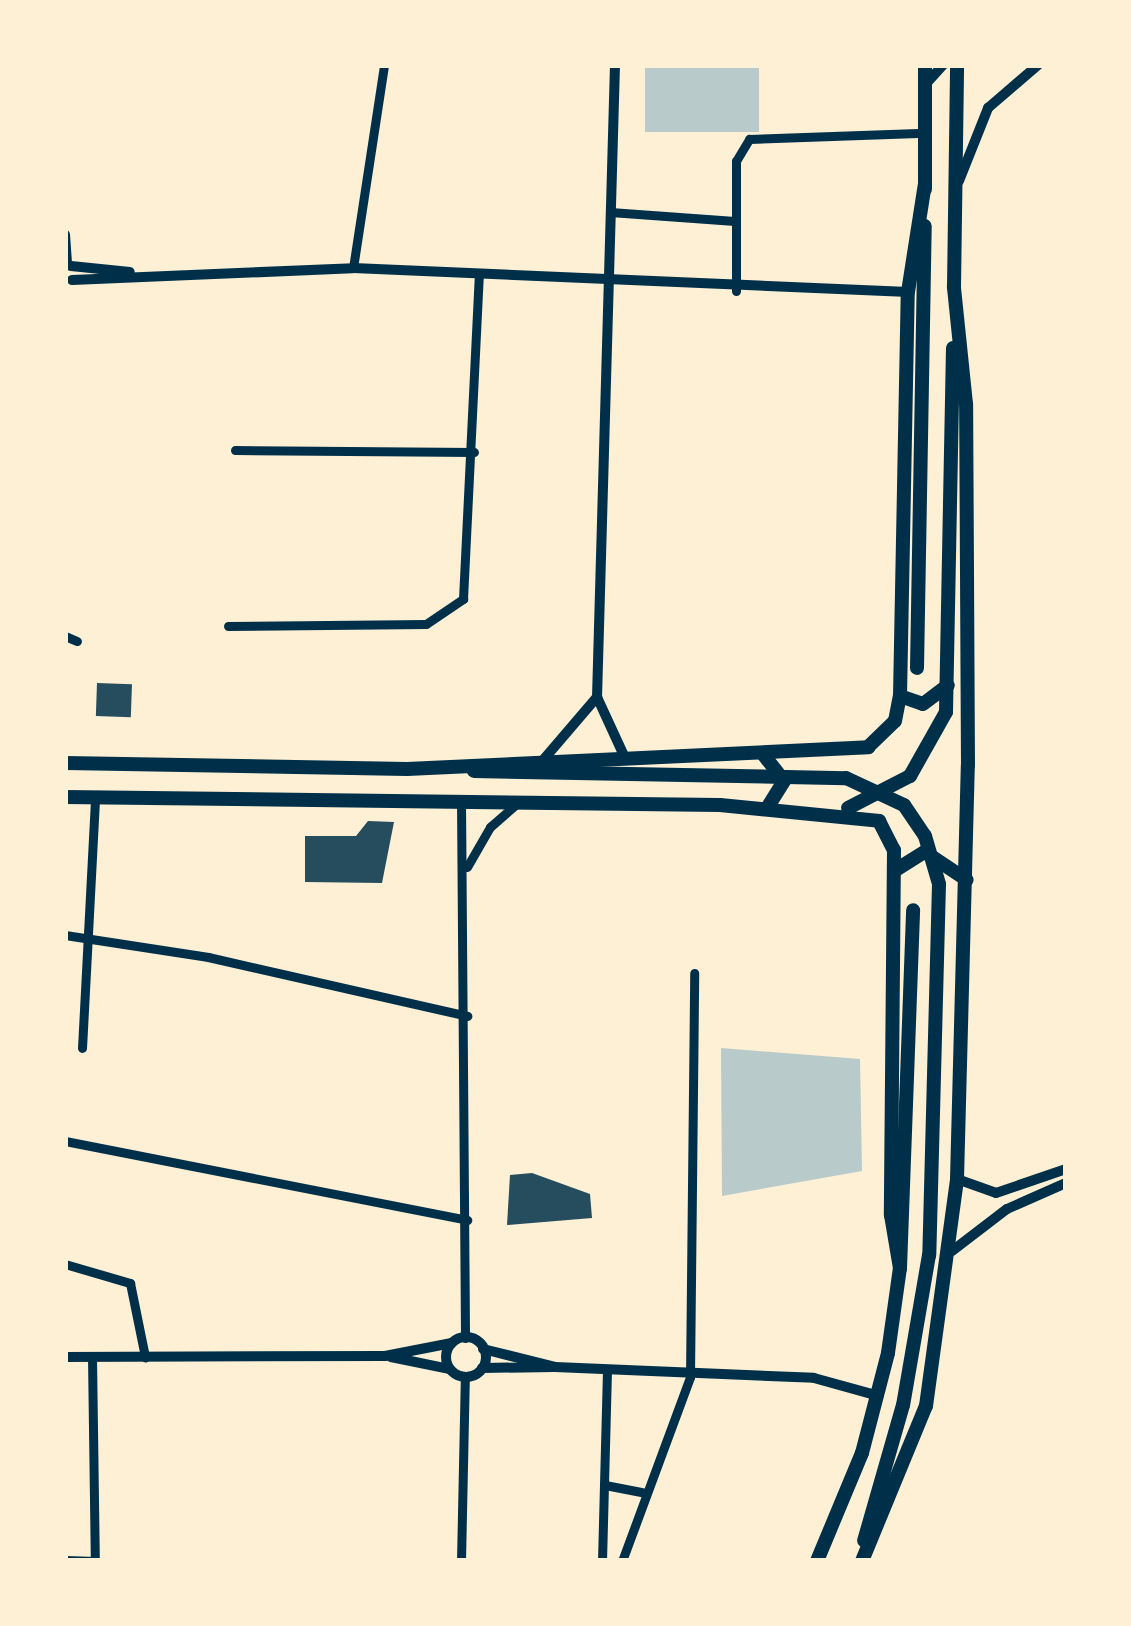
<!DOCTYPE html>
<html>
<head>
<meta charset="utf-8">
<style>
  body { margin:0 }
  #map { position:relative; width:1131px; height:1626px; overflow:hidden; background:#fdf0d5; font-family:Rubik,sans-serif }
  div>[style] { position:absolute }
  .green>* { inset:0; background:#b9caca; transform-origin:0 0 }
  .building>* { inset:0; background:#264d5e; transform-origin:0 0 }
  .minor>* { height:9px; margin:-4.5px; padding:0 4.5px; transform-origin:4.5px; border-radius:4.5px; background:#003049 }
  .tertiary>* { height:10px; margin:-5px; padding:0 5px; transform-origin:5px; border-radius:5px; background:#003049 }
  .tertiary>.ring { margin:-5px; padding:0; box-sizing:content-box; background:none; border:10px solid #003049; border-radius:50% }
  .primary>* { height:14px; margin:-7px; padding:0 7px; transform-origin:7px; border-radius:7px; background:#003049 }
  span { translate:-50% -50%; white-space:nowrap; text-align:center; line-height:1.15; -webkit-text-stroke:8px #fdf0d5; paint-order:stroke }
  .frame { position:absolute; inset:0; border:68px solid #fdf0d5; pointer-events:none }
</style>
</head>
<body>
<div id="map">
  <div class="green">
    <div style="left:645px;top:65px;width:114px;height:67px"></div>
    <div style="clip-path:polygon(721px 1048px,860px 1059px,862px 1171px,722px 1196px)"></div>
  </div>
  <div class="building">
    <div style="left:97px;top:683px;width:35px;height:33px;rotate:2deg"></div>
    <div style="clip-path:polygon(368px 821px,394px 822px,382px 883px,305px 882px,305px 836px,356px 836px)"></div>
    <div style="clip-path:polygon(532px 1173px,590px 1194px,592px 1218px,507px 1225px,510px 1175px)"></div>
  </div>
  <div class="minor">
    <div style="left:610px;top:212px;width:125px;rotate:4.1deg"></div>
    <div style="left:65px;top:234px;width:27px;rotate:86deg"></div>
    <div style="left:353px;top:268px;width:205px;rotate:-81.3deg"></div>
    <div style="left:736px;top:291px;width:130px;rotate:-90deg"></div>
    <div style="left:736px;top:161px;width:26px;rotate:-59deg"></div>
    <div style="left:749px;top:139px;width:176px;rotate:-2deg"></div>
    <div style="left:235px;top:450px;width:239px;rotate:0.5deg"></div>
    <div style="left:228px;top:626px;width:198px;rotate:-0.6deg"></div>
    <div style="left:426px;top:624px;width:45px;rotate:-34deg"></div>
    <div style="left:463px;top:599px;width:326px;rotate:-87.2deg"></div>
    <div style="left:65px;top:636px;width:13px;rotate:23deg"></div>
    <div style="left:461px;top:800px;width:538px;rotate:89.57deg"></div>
    <div style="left:467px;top:867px;width:46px;rotate:-60.1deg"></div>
    <div style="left:490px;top:827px;width:37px;rotate:-41deg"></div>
    <div style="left:65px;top:935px;width:145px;rotate:8.7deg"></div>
    <div style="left:208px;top:957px;width:266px;rotate:12.8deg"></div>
    <div style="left:82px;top:1048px;width:250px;rotate:-87deg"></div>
    <div style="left:65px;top:1141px;width:410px;rotate:11.1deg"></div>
    <div style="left:65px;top:1264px;width:68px;rotate:16.3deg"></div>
    <div style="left:130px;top:1283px;width:76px;rotate:78.5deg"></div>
    <div style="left:92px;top:1357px;width:203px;rotate:89.2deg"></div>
    <div style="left:605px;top:1485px;width:38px;rotate:11deg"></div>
    <div style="left:65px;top:1560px;width:31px;rotate:2deg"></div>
    <div style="left:461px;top:1561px;width:184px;rotate:-88.8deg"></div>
    <div style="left:602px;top:1561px;width:191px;rotate:-88.5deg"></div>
    <div style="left:622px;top:1561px;width:196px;rotate:-69.7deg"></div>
    <div style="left:690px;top:1377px;width:404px;rotate:-89.4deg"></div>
  </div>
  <div class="tertiary">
    <div style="left:615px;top:65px;width:632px;rotate:91.63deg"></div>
    <div style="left:597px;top:697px;width:67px;rotate:65.3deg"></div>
    <div style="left:925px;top:85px;width:27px;rotate:-48deg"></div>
    <div style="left:959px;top:181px;width:79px;rotate:-68.3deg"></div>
    <div style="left:988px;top:108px;width:66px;rotate:-40.7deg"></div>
    <div style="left:71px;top:266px;width:59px;rotate:5.8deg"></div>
    <div style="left:72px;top:280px;width:281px;rotate:-2.4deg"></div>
    <div style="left:353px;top:268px;width:556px;rotate:2.48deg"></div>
    <div style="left:544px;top:759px;width:82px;rotate:-49.5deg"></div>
    <div style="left:957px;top:1179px;width:41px;rotate:19.7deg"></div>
    <div style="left:996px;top:1193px;width:74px;rotate:-18.9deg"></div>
    <div style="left:952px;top:1251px;width:69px;rotate:-37.4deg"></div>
    <div style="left:1007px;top:1209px;width:64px;rotate:-23.8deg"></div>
    <div class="ring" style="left:446px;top:1337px;width:30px;height:30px"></div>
    <div style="left:483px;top:1349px;width:74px;rotate:14deg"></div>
    <div style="left:555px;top:1367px;width:259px;rotate:2.4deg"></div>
    <div style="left:814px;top:1378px;width:67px;rotate:15.5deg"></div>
    <div style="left:65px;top:1357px;width:320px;rotate:-0.2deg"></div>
    <div style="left:385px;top:1356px;width:68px;rotate:-11deg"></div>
    <div style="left:391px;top:1357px;width:59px;rotate:11.7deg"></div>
    <div style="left:482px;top:1368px;width:72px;rotate:-0.8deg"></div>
  </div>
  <div class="primary">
    <div style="left:925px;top:65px;width:124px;rotate:90deg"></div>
    <div style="left:917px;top:668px;width:442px;rotate:-89deg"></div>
    <div style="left:900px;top:696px;width:24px;rotate:19deg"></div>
    <div style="left:923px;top:704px;width:31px;rotate:-37deg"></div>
    <div style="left:763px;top:754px;width:34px;rotate:52deg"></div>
    <div style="left:784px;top:781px;width:31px;rotate:122deg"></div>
    <div style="left:65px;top:763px;width:342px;rotate:1deg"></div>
    <div style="left:407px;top:769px;width:462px;rotate:-2.7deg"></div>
    <div style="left:868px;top:747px;width:37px;rotate:-44deg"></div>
    <div style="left:895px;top:721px;width:25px;rotate:-79deg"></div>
    <div style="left:900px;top:696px;width:404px;rotate:-88.9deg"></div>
    <div style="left:908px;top:292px;width:109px;rotate:-81.1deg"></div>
    <div style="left:474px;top:771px;width:372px;rotate:1.1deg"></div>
    <div style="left:846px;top:778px;width:64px;rotate:25deg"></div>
    <div style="left:904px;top:805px;width:37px;rotate:56deg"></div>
    <div style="left:925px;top:836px;width:50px;rotate:73.7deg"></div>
    <div style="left:939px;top:884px;width:371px;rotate:91.5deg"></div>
    <div style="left:929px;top:1255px;width:152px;rotate:99.8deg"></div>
    <div style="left:903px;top:1405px;width:141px;rotate:106deg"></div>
    <div style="left:65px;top:797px;width:655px;rotate:0.7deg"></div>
    <div style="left:720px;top:805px;width:160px;rotate:5.7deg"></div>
    <div style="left:879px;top:821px;width:33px;rotate:63deg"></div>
    <div style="left:894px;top:850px;width:365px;rotate:90.5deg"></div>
    <div style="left:891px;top:1215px;width:54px;rotate:80.4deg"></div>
    <div style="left:848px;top:808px;width:70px;rotate:-27.3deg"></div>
    <div style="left:910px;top:776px;width:73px;rotate:-60.6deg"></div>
    <div style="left:946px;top:712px;width:364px;rotate:-88.9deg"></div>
    <div style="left:894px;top:871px;width:36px;rotate:-32deg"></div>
    <div style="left:925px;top:852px;width:50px;rotate:33.7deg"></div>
    <div style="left:817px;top:1561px;width:117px;rotate:-67.4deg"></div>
    <div style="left:862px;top:1453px;width:103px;rotate:-75.4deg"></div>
    <div style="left:888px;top:1353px;width:86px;rotate:-82deg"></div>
    <div style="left:900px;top:1268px;width:358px;rotate:-87.9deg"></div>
    <div style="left:862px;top:1561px;width:168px;rotate:-67.6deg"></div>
    <div style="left:926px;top:1406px;width:229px;rotate:-82.2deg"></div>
    <div style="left:957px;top:1179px;width:414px;rotate:-88.5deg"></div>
    <div style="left:968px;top:765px;width:361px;rotate:-90.3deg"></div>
    <div style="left:966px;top:404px;width:118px;rotate:-95.9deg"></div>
    <div style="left:954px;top:287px;width:222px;rotate:-89.2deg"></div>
  </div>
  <div class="frame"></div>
</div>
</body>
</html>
